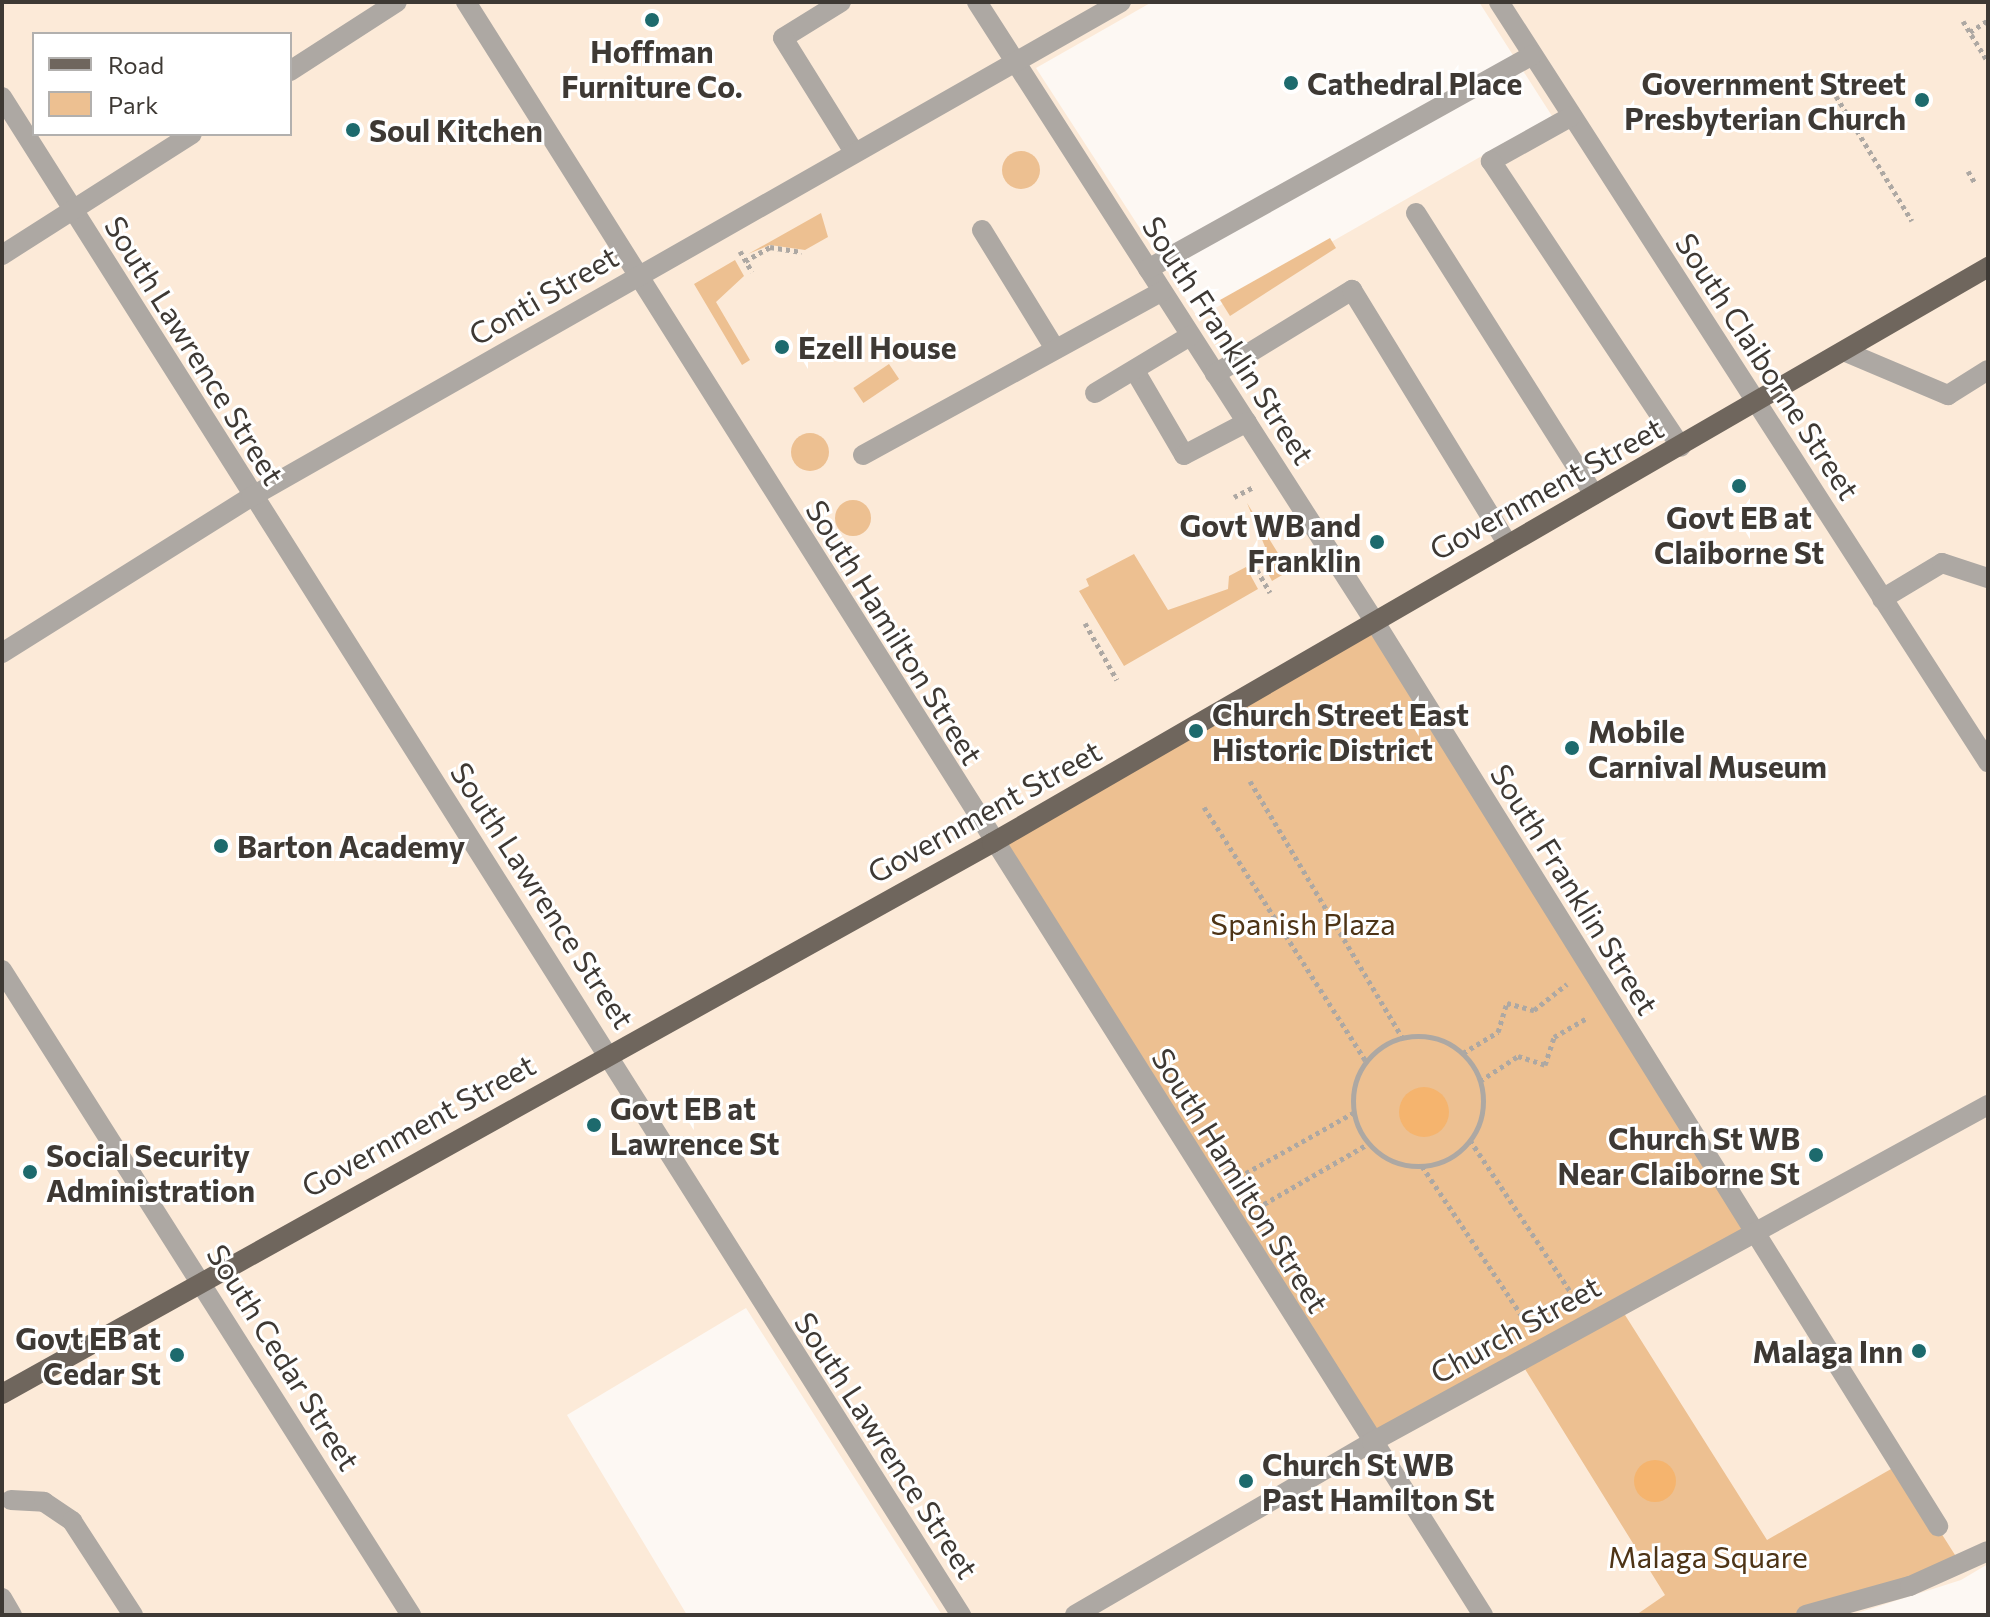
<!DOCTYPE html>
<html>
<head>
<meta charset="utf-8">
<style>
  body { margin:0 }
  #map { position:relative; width:1990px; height:1617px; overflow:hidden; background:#fdf8f3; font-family:Commissioner,sans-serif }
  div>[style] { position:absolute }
  .built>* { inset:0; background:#fcead8 }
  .green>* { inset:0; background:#edc091; transform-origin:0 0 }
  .round { border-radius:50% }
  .water>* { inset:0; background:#f5b46e }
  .path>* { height:5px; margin-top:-2.5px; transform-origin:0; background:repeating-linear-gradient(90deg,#ada8a3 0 4px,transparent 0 8px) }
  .path>.ring { margin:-2.5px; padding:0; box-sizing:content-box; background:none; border:5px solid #ada8a3; border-radius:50% }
  .minor>* { height:20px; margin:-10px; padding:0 10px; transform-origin:10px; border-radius:10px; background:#ada8a3 }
  .major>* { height:20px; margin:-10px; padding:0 10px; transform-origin:10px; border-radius:10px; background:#6f665d }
  .dots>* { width:22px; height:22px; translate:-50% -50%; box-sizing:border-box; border:4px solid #fff; border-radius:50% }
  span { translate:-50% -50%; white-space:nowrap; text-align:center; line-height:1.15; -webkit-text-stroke:6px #fff; paint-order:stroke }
  .poi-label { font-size:30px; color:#3e3934; font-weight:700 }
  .left { translate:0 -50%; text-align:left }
  .right { translate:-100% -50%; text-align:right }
  .street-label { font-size:30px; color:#3e3934 }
  .park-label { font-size:30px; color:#4e3416 }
  .frame { position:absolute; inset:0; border:4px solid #3e3934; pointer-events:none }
  .legend { position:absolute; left:32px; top:32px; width:260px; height:104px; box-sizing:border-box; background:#fff; border:2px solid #b2b0ae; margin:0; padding:10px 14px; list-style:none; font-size:24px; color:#3e3934 }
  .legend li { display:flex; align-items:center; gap:16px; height:40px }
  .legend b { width:40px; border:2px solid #b2b0ae }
</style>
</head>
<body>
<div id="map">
  <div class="built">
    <div style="clip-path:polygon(evenodd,2px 2px,1152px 2px,1036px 68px,1198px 318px,1552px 116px,1479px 2px,1988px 2px,1988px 1564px,1961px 1580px,1851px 1615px,942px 1615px,746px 1308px,567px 1415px,687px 1615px,2px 1615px,2px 2px,34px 34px,290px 34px,290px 134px,34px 134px,34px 34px)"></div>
  </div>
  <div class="green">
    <div class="round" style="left:1002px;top:151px;width:38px;height:38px"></div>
    <div style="clip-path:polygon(821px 213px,828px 237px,805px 250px,770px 245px,748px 254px)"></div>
    <div style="clip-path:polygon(1330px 238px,1336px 248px,1230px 316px,1220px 300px)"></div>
    <div style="clip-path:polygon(735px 260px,744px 276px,716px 302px,750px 360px,742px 365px,694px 284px)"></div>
    <div style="left:889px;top:364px;width:18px;height:43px;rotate:56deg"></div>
    <div class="round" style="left:791px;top:433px;width:38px;height:38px"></div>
    <div class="round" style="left:835px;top:500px;width:36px;height:36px"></div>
    <div style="clip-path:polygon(1247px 503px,1289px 571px,1272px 581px,1263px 564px,1270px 559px)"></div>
    <div style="clip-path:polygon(1134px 554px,1168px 610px,1228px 589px,1229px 576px,1246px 567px,1258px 589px,1124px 666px,1079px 591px,1089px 586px,1086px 579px)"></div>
    <div style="clip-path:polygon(1373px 619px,1757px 1232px,1620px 1307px,1767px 1540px,1898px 1465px,1962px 1566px,1806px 1615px,1636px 1615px,1665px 1595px,1520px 1361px,1372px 1442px,992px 843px)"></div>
  </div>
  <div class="water">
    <div class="round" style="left:1399px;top:1087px;width:50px;height:50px"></div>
    <div class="round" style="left:1634px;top:1460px;width:42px;height:42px"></div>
  </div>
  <div class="path">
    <div style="left:1963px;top:21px;width:48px;rotate:58.6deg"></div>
    <div style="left:1970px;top:32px;width:20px;rotate:-33deg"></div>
    <div style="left:1836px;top:96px;width:146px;rotate:58.7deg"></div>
    <div style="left:1968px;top:171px;width:14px;rotate:60deg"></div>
    <div style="left:740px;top:251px;width:24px;rotate:60deg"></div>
    <div style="left:745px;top:261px;width:29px;rotate:-29deg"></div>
    <div style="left:770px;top:247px;width:32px;rotate:9deg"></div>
    <div style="left:1234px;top:497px;width:22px;rotate:-27deg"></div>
    <div style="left:1253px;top:563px;width:34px;rotate:60deg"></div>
    <div style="left:1085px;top:623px;width:65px;rotate:60.7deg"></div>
    <div style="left:1250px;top:781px;width:298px;rotate:59.3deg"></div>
    <div style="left:1204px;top:807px;width:301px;rotate:57.5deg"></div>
    <div class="ring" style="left:1353px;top:1036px;width:125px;height:125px"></div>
    <div style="left:1463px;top:1053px;width:41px;rotate:-31deg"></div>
    <div style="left:1498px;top:1032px;width:30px;rotate:-73deg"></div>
    <div style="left:1507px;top:1003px;width:28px;rotate:15deg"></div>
    <div style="left:1534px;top:1010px;width:42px;rotate:-38.2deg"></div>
    <div style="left:1480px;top:1081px;width:45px;rotate:-33.3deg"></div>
    <div style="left:1518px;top:1056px;width:28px;rotate:18deg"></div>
    <div style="left:1545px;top:1065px;width:29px;rotate:-72deg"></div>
    <div style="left:1554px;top:1037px;width:39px;rotate:-30deg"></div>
    <div style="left:1470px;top:1140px;width:192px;rotate:56.5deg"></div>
    <div style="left:1422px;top:1166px;width:191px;rotate:56.3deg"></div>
    <div style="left:1239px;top:1177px;width:131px;rotate:-29.3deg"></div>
    <div style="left:1257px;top:1208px;width:128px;rotate:-30deg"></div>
  </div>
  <div class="minor">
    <div style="left:466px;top:2px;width:1907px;rotate:57.77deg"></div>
    <div style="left:841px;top:2px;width:68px;rotate:148.2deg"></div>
    <div style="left:783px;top:38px;width:134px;rotate:58.1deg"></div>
    <div style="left:977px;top:2px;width:733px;rotate:57.31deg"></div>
    <div style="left:1373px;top:619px;width:1069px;rotate:58.08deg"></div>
    <div style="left:1499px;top:2px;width:904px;rotate:57.24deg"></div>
    <div style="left:290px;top:71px;width:127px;rotate:-32.8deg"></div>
    <div style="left:2px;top:97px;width:1796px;rotate:57.72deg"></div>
    <div style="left:1572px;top:116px;width:93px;rotate:150.9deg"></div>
    <div style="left:1491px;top:161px;width:343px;rotate:56.4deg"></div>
    <div style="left:1416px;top:213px;width:333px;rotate:57.7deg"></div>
    <div style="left:982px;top:230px;width:137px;rotate:58.4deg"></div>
    <div style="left:2px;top:255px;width:225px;rotate:-32.5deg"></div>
    <div style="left:1148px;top:269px;width:440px;rotate:-29.1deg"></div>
    <div style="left:1846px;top:352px;width:111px;rotate:22.9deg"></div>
    <div style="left:1948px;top:395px;width:47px;rotate:-32deg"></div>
    <div style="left:1135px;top:371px;width:97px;rotate:59.7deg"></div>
    <div style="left:1184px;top:455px;width:71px;rotate:-27.6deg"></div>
    <div style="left:1215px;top:374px;width:161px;rotate:-31.5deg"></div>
    <div style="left:1352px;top:290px;width:297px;rotate:58.5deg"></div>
    <div style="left:1095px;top:393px;width:111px;rotate:-31deg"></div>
    <div style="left:863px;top:455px;width:341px;rotate:-28.7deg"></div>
    <div style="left:1882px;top:599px;width:70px;rotate:-31deg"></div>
    <div style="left:1942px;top:563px;width:48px;rotate:18.1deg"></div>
    <div style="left:2px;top:653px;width:294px;rotate:-32.1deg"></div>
    <div style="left:251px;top:497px;width:1001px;rotate:-29.64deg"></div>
    <div style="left:2px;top:970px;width:764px;rotate:57.62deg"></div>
    <div style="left:11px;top:1500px;width:33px;rotate:3deg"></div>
    <div style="left:44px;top:1502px;width:34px;rotate:34deg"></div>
    <div style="left:72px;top:1521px;width:112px;rotate:57deg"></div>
    <div style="left:2px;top:1598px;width:20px;rotate:60deg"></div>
    <div style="left:1075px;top:1615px;width:344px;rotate:-30.2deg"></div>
    <div style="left:1372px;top:1442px;width:702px;rotate:-28.68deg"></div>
    <div style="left:1806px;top:1615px;width:108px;rotate:-15.6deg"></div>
    <div style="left:1910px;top:1586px;width:85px;rotate:-24.2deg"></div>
  </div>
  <div class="major">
    <div style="left:2px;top:1394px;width:1133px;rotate:-29.1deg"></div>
    <div style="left:992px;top:843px;width:1151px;rotate:-30.04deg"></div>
  </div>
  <div class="dots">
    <div style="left:652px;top:20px;background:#1d6a6d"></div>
    <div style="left:1291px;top:83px;background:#1d6a6d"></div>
    <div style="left:1922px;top:100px;background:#1d6a6d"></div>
    <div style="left:353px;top:130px;background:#1d6a6d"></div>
    <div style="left:782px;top:347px;background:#1d6a6d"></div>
    <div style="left:1739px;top:486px;background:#1d6a6d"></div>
    <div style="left:1377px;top:542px;background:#1d6a6d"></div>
    <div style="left:1196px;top:731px;background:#1d6a6d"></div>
    <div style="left:1572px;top:748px;background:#1d6a6d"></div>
    <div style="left:221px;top:846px;background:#1d6a6d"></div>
    <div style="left:594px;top:1125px;background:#1d6a6d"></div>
    <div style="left:1816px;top:1155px;background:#1d6a6d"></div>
    <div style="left:30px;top:1172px;background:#1d6a6d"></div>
    <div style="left:1919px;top:1351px;background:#1d6a6d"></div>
    <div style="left:177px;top:1355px;background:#1d6a6d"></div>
    <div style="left:1246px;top:1481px;background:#1d6a6d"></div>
  </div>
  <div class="poi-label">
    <span style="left:652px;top:68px">Hoffman<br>Furniture Co.</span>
    <span class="left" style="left:1307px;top:83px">Cathedral Place</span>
    <span class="right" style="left:1906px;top:100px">Government Street<br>Presbyterian Church</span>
    <span class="left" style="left:369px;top:130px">Soul Kitchen</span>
    <span class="left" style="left:798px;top:347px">Ezell House</span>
    <span style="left:1739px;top:534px">Govt EB at<br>Claiborne St</span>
    <span class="right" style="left:1361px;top:542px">Govt WB and<br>Franklin</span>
    <span class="left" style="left:1212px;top:731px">Church Street East<br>Historic District</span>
    <span class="left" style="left:1588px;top:748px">Mobile<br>Carnival Museum</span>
    <span class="left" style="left:237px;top:846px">Barton Academy</span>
    <span class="left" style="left:610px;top:1125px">Govt EB at<br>Lawrence St</span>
    <span class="right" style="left:1800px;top:1155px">Church St WB<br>Near Claiborne St</span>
    <span class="left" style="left:46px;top:1172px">Social Security<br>Administration</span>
    <span class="right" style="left:161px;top:1355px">Govt EB at<br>Cedar St</span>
    <span class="right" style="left:1903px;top:1351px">Malaga Inn</span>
    <span class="left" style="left:1262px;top:1481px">Church St WB<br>Past Hamilton St</span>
  </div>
  <div class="street-label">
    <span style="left:543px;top:295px;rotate:-30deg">Conti Street</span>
    <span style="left:1229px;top:340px;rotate:57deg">South Franklin Street</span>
    <span style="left:195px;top:350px;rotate:58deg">South Lawrence Street</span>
    <span style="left:1768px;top:366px;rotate:57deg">South Claiborne Street</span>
    <span style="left:1546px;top:488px;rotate:-29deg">Government Street</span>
    <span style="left:895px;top:632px;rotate:58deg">South Hamilton Street</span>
    <span style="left:984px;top:811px;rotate:-29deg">Government Street</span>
    <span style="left:1575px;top:889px;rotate:58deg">South Franklin Street</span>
    <span style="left:543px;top:895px;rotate:57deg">South Lawrence Street</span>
    <span style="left:418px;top:1125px;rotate:-29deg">Government Street</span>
    <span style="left:1241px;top:1180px;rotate:58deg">South Hamilton Street</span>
    <span style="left:1515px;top:1329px;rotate:-29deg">Church Street</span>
    <span style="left:284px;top:1357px;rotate:58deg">South Cedar Street</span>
    <span style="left:887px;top:1445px;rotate:57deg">South Lawrence Street</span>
  </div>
  <div class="park-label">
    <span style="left:1303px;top:923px">Spanish Plaza</span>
    <span style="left:1708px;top:1556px">Malaga Square</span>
  </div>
  <div class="frame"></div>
  <ul class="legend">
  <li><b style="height:10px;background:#6f665d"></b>Road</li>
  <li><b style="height:22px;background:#edc091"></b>Park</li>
  </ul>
</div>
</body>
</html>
